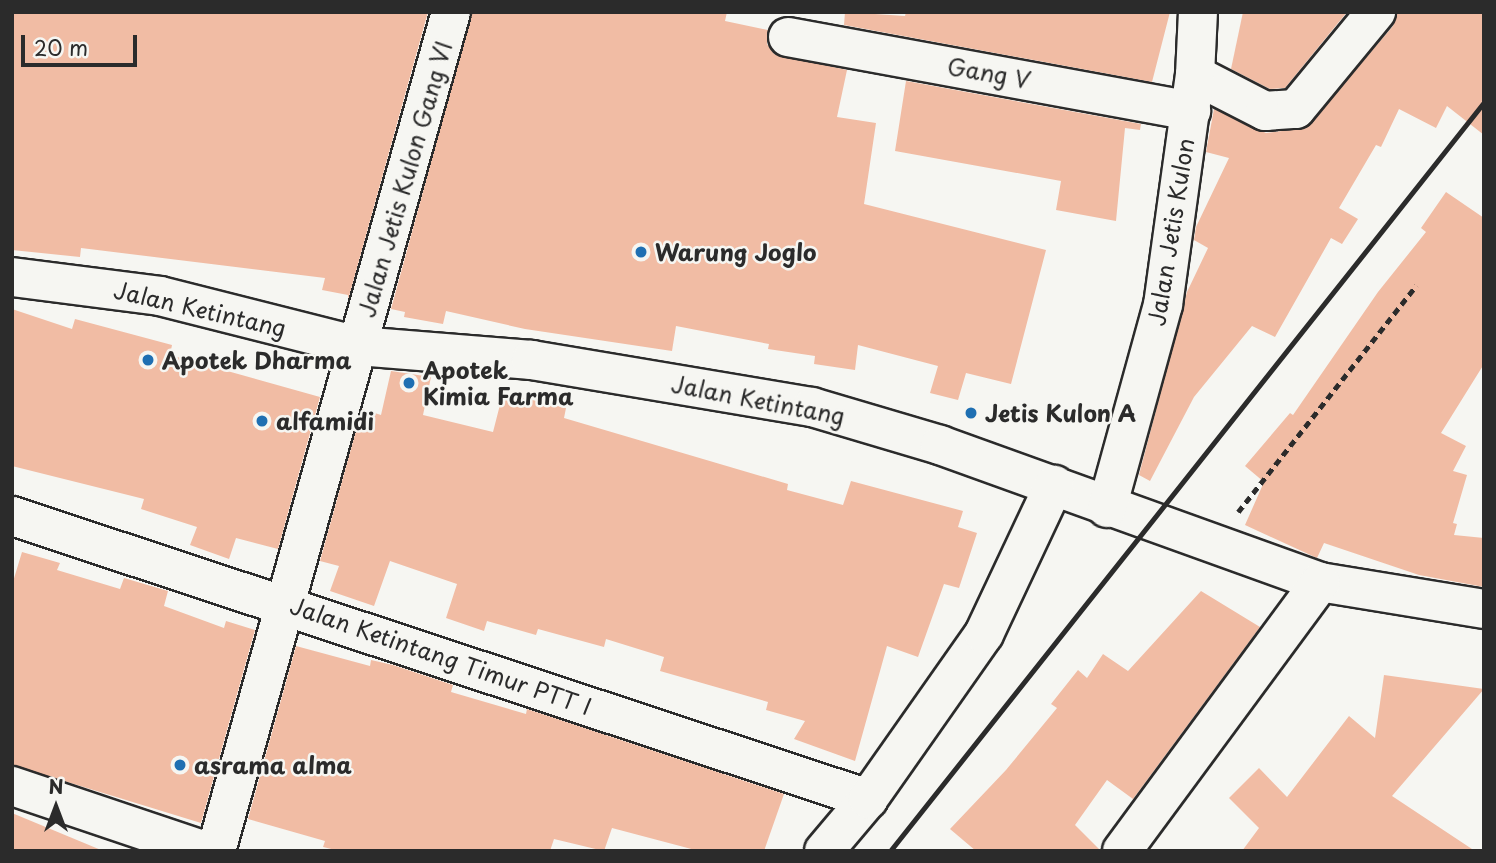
<!DOCTYPE html>
<html>
<head>
<meta charset="utf-8">
<style>
  body { margin:0 }
  #map { position:relative; width:1496px; height:863px; overflow:hidden; background:#f6f6f2; font-family:"Playpen Sans",sans-serif }
  div>[style] { position:absolute }
  .building>* { inset:0; background:#f1bca4 }
  .path>* { height:4.5px; margin-top:-2.25px; transform-origin:0; background:repeating-linear-gradient(90deg,#2b2b2b 0 7px,transparent 0 12px) }
  .roads { filter:drop-shadow(2px 0 #2b2b2b) drop-shadow(-2px 0 #2b2b2b) drop-shadow(0 2px #2b2b2b) drop-shadow(0 -2px #2b2b2b) }
  .minor>* { height:38px; margin:-19px; padding:0 19px; transform-origin:19px; border-radius:19px; background:#f6f6f2 }
  .rail>* { height:5px; margin:-2.5px; padding:0 2.5px; transform-origin:2.5px; border-radius:2.5px; background:#2b2b2b }
  .dots>* { width:19px; height:19px; translate:-50% -50%; box-sizing:border-box; border:4px solid #f6f6f2; border-radius:50% }
  span { translate:-50% -50%; white-space:nowrap; text-align:center; line-height:1.15; -webkit-text-stroke:5px #f6f6f2; paint-order:stroke }
  .street-label { font-size:23px; color:#2b2b2b }
  .poi-label { font-size:23px; color:#2b2b2b; font-weight:700 }
  .left { translate:0 -50%; text-align:left }
  .frame { position:absolute; inset:0; border:14px solid #2b2b2b; pointer-events:none }
  .north { position:absolute; left:21px; top:772px; width:70px; height:70px; -webkit-text-stroke:5px #f6f6f2; paint-order:stroke; rotate:0deg; font-size:19px; font-weight:700; line-height:28px; text-align:center; color:#2b2b2b }
  .north::after { content:''; display:block; margin:auto; width:24px; height:32px; background:#2b2b2b; clip-path:polygon(50% 0,100% 100%,50% 72%,0 100%) }
  .scale { position:absolute; left:21px; top:35px; width:116px; height:32px; box-sizing:border-box; border:4px solid #2b2b2b; border-top:0; padding-left:9px; font-size:21px; line-height:24px; white-space:nowrap; color:#2b2b2b; -webkit-text-stroke:5px #f6f6f2; paint-order:stroke }
</style>
</head>
<body>
<div id="map">
  <div class="building">
    <div style="clip-path:polygon(12px 12px,428px 12px,348px 300px,348px 295px,322px 290px,325px 278px,81px 248px,80px 257px,12px 250px)"></div>
    <div style="clip-path:polygon(472px 12px,727px 12px,725px 21px,768px 30px,767px 44px,774px 54px,847px 70px,837px 117px,876px 123px,864px 204px,1046px 250px,1011px 384px,966px 373px,958px 400px,930px 393px,938px 366px,858px 345px,855px 370px,814px 364px,815px 356px,768px 349px,769px 344px,676px 326px,672px 351px,525px 329px,446px 311px,443px 324px,404px 317px,405px 312px,391px 309px)"></div>
    <div style="clip-path:polygon(845px 12px,905px 16px,906px 12px,1170px 12px,1152px 82px,844px 25px)"></div>
    <div style="clip-path:polygon(1243px 12px,1347px 12px,1285px 88px,1270px 89px,1231px 69px)"></div>
    <div style="clip-path:polygon(1397px 12px,1484px 12px,1484px 135px,1447px 106px,1436px 128px,1399px 109px,1381px 147px,1376px 145px,1339px 208px,1358px 219px,1342px 244px,1331px 238px,1275px 337px,1252px 326px,1194px 397px,1150px 481px,1139px 475px,1187px 292px,1208px 248px,1194px 240px,1196px 227px,1229px 158px,1206px 152px,1214px 109px,1266px 133px,1306px 128px,1393px 26px)"></div>
    <div style="clip-path:polygon(906px 81px,1141px 124px,1140px 130px,1125px 128px,1116px 221px,1056px 210px,1061px 181px,895px 151px)"></div>
    <div style="clip-path:polygon(1446px 192px,1484px 218px,1484px 364px,1441px 433px,1466px 446px,1453px 471px,1467px 475px,1453px 523px,1457px 524px,1454px 535px,1484px 538px,1484px 587px,1419px 575px,1324px 543px,1317px 558px,1245px 525px,1264px 482px,1245px 466px,1290px 413px,1293px 415px,1378px 292px,1426px 232px,1421px 228px)"></div>
    <div style="clip-path:polygon(12px 309px,72px 329px,75px 319px,172px 345px,170px 355px,320px 397px,278px 549px,236px 538px,229px 559px,190px 545px,197px 527px,141px 509px,144px 499px,12px 466px)"></div>
    <div style="clip-path:polygon(391px 371px,431px 377px,423px 415px,493px 432px,503px 393px,566px 408px,564px 418px,788px 484px,787px 490px,843px 505px,851px 481px,963px 511px,958px 527px,977px 533px,959px 588px,944px 584px,918px 657px,887px 646px,855px 761px,794px 739px,805px 721px,766px 710px,768px 702px,660px 671px,664px 657px,606px 639px,604px 647px,538px 629px,536px 635px,487px 621px,484px 631px,446px 618px,457px 584px,390px 561px,374px 606px,330px 591px,339px 566px,320px 561px,362px 409px,381px 415px)"></div>
    <div style="clip-path:polygon(22px 552px,60px 563px,57px 570px,120px 589px,124px 578px,168px 591px,164px 606px,224px 628px,226px 621px,255px 630px,201px 823px,12px 765px,12px 585px)"></div>
    <div style="clip-path:polygon(1201px 591px,1260px 627px,1133px 799px,1107px 780px,1075px 825px,1101px 851px,976px 851px,950px 829px,1006px 770px,1057px 708px,1051px 704px,1078px 670px,1087px 678px,1103px 654px,1128px 671px)"></div>
    <div style="clip-path:polygon(296px 646px,370px 666px,371px 660px,393px 665px,453px 685px,451px 692px,526px 714px,527px 709px,784px 794px,764px 851px,699px 851px,612px 828px,604px 851px,554px 839px,550px 851px,340px 851px,323px 847px,325px 841px,248px 819px)"></div>
    <div style="clip-path:polygon(1384px 675px,1484px 689px,1392px 796px,1475px 851px,1242px 851px,1259px 828px,1229px 798px,1259px 768px,1287px 797px,1349px 716px,1375px 738px)"></div>
    <div style="clip-path:polygon(12px 813px,101px 850px,101px 851px,12px 851px)"></div>
  </div>
  <div class="path">
    <div style="left:1238px;top:512px;width:288px;rotate:-51.8deg"></div>
  </div>
  <div class="roads">
    <div class="minor">
      <div style="left:788px;top:37px;width:410px;rotate:10.4deg"></div>
      <div style="left:1195px;top:75px;width:79px;rotate:27.2deg"></div>
      <div style="left:1265px;top:111px;width:31px;rotate:-4deg"></div>
      <div style="left:1296px;top:109px;width:126px;rotate:-50.5deg"></div>
      <div style="left:12px;top:277px;width:149px;rotate:7.3deg"></div>
      <div style="left:160px;top:296px;width:204px;rotate:14.2deg"></div>
      <div style="left:358px;top:346px;width:174px;rotate:4.6deg"></div>
      <div style="left:531px;top:360px;width:285px;rotate:9.5deg"></div>
      <div style="left:812px;top:407px;width:134px;rotate:16.5deg"></div>
      <div style="left:940px;top:445px;width:404px;rotate:19.8deg"></div>
      <div style="left:1320px;top:582px;width:166px;rotate:9.3deg"></div>
      <div style="left:1107px;top:508px;width:211px;rotate:-74.6deg"></div>
      <div style="left:1163px;top:305px;width:232px;rotate:-82.1deg"></div>
      <div style="left:1195px;top:75px;width:63px;rotate:-87.3deg"></div>
      <div style="left:12px;top:516px;width:902px;rotate:18.29deg"></div>
      <div style="left:12px;top:786px;width:204px;rotate:18.6deg"></div>
      <div style="left:216px;top:851px;width:871px;rotate:-74.35deg"></div>
      <div style="left:824px;top:851px;width:68px;rotate:-49.8deg"></div>
      <div style="left:868px;top:799px;width:202px;rotate:-54.9deg"></div>
      <div style="left:984px;top:634px;width:165px;rotate:-64.8deg"></div>
      <div style="left:1122px;top:851px;width:334px;rotate:-53.6deg"></div>
    </div>
  </div>
  <div class="rail">
    <div style="left:890px;top:851px;width:956px;rotate:-51.58deg"></div>
  </div>
  <div class="dots">
    <div style="left:641px;top:252px;background:#1f6fb2"></div>
    <div style="left:148px;top:360px;background:#1f6fb2"></div>
    <div style="left:409px;top:383px;background:#1f6fb2"></div>
    <div style="left:971px;top:413px;background:#1f6fb2"></div>
    <div style="left:262px;top:421px;background:#1f6fb2"></div>
    <div style="left:180px;top:765px;background:#1f6fb2"></div>
  </div>
  <div class="street-label">
    <span style="left:989px;top:73px;rotate:10deg">Gang V</span>
    <span style="left:405px;top:179px;rotate:-74deg">Jalan Jetis Kulon Gang VI</span>
    <span style="left:1171px;top:232px;rotate:-81deg">Jalan Jetis Kulon</span>
    <span style="left:200px;top:309px;rotate:13deg">Jalan Ketintang</span>
    <span style="left:758px;top:400px;rotate:11deg">Jalan Ketintang</span>
    <span style="left:441px;top:656px;rotate:19deg">Jalan Ketintang Timur PTT I</span>
  </div>
  <div class="poi-label">
    <span class="left" style="left:655px;top:252px">Warung Joglo</span>
    <span class="left" style="left:162px;top:360px">Apotek Dharma</span>
    <span class="left" style="left:423px;top:383px">Apotek<br>Kimia Farma</span>
    <span class="left" style="left:985px;top:413px">Jetis Kulon A</span>
    <span class="left" style="left:276px;top:421px">alfamidi</span>
    <span class="left" style="left:194px;top:765px">asrama alma</span>
  </div>
  <div class="frame"></div>
  <div class="north">N</div>
  <div class="scale">20 m</div>
</div>
</body>
</html>
